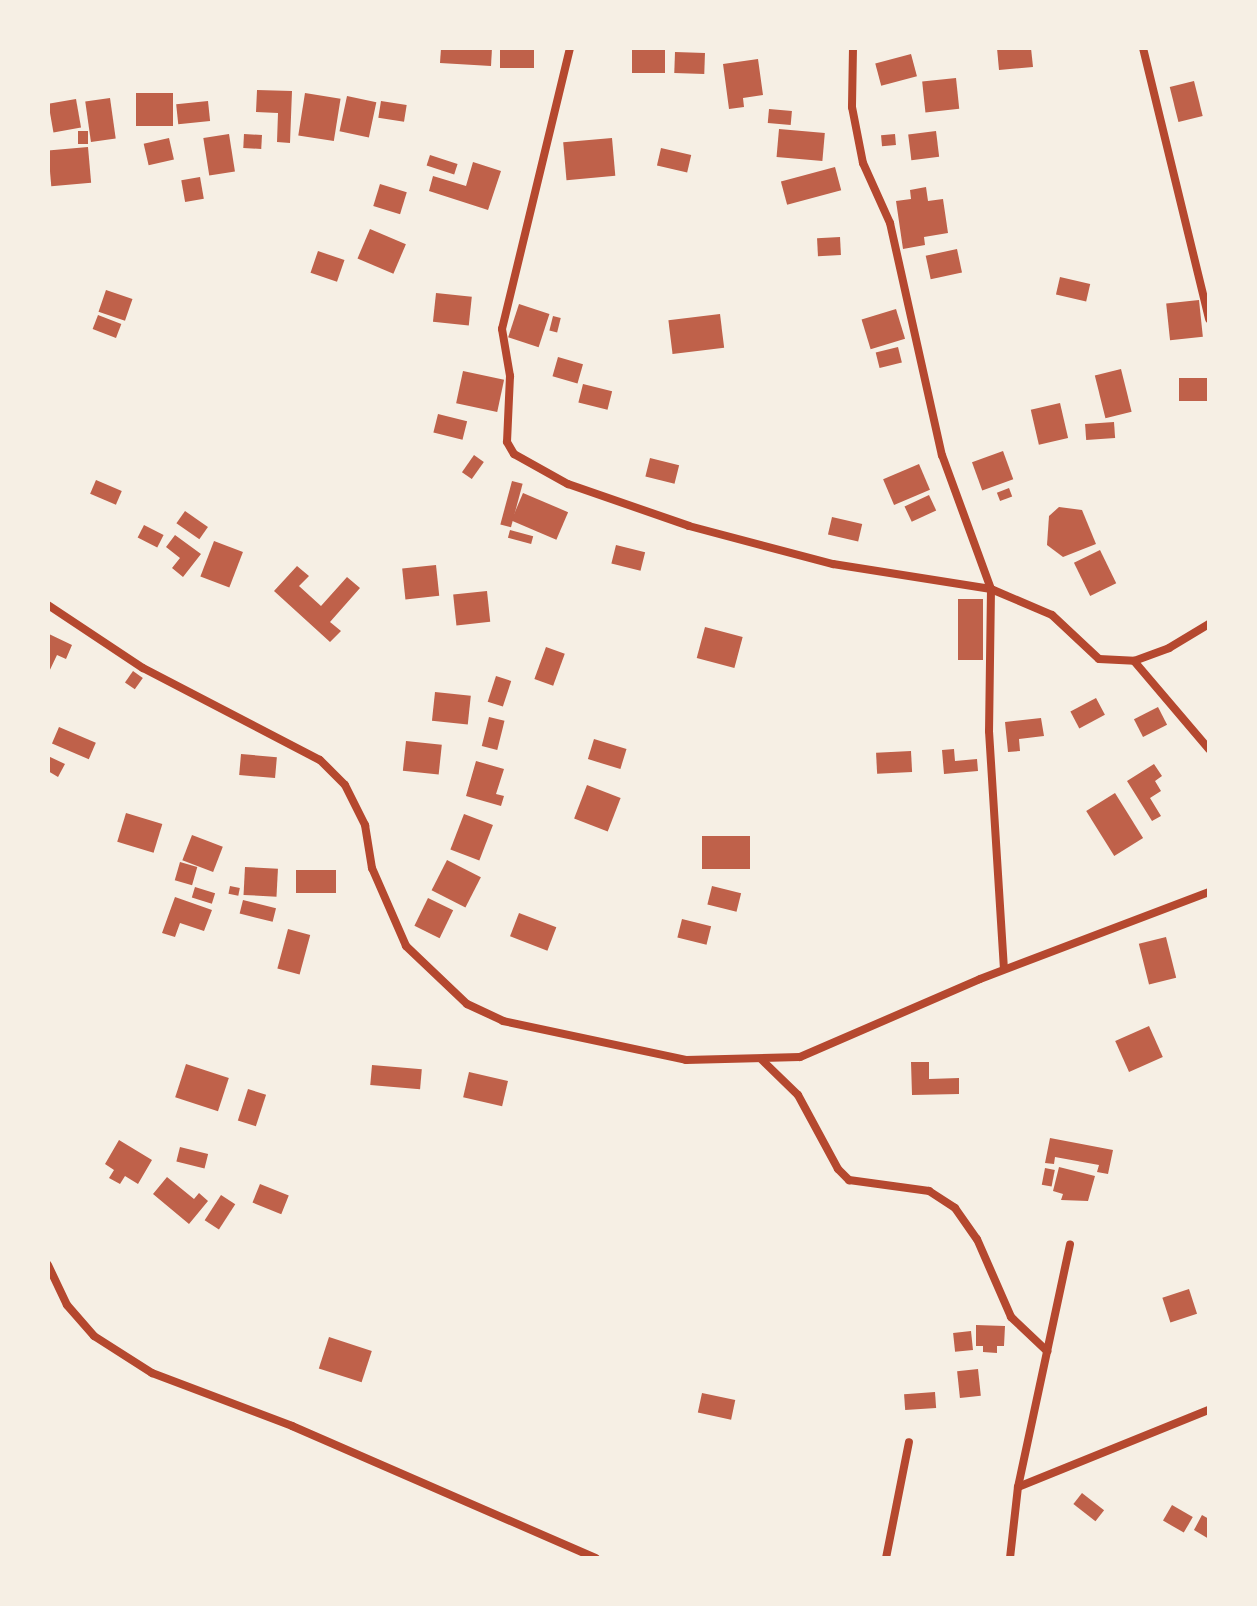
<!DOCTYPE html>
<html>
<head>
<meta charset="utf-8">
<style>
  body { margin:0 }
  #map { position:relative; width:1257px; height:1606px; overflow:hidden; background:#f6efe4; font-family:Lato,sans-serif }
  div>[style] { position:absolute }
  .building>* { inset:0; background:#bf614a; transform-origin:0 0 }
  .minor>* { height:8px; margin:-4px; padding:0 4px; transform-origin:4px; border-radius:4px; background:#b5482f }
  span { translate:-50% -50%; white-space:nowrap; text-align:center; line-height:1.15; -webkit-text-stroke:6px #f6efe4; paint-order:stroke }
  .frame { position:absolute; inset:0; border:50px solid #f6efe4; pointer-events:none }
</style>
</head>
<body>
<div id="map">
  <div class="building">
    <div style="clip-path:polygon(441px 48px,492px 48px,491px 66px,440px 63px)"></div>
    <div style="left:500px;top:48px;width:34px;height:20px"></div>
    <div style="left:632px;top:48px;width:33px;height:25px"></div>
    <div style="clip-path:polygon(997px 48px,1031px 48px,1033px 67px,999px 70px)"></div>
    <div style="left:675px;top:52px;width:30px;height:21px;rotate:2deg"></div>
    <div style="left:911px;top:54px;width:23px;height:37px;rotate:75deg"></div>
    <div style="clip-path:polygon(758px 59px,763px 95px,743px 98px,744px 107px,729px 109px,723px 64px)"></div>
    <div style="left:956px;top:78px;width:31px;height:34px;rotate:84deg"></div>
    <div style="left:1194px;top:81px;width:36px;height:25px;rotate:76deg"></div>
    <div style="clip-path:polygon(257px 90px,292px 91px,290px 143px,277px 142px,278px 113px,256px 112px)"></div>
    <div style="left:173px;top:93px;width:33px;height:37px;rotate:90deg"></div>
    <div style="left:305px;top:93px;width:36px;height:43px;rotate:9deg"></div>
    <div style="left:347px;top:96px;width:30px;height:36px;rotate:12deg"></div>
    <div style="left:110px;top:98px;width:41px;height:25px;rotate:82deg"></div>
    <div style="left:76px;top:99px;width:29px;height:28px;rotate:80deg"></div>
    <div style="left:208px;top:101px;width:20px;height:32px;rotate:84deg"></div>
    <div style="left:381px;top:101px;width:26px;height:17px;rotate:9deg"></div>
    <div style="left:769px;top:109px;width:23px;height:14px;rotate:5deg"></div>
    <div style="left:779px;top:129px;width:46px;height:28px;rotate:5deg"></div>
    <div style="left:78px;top:131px;width:10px;height:13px"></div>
    <div style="left:936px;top:131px;width:26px;height:28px;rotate:83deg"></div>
    <div style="left:229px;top:134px;width:38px;height:26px;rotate:81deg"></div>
    <div style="left:244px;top:134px;width:18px;height:14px;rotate:3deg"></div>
    <div style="left:895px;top:134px;width:11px;height:14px;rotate:85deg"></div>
    <div style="left:169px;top:138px;width:22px;height:26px;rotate:77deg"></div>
    <div style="left:612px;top:138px;width:38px;height:49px;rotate:85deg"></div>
    <div style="left:88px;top:147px;width:36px;height:40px;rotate:85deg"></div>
    <div style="left:661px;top:148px;width:31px;height:18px;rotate:13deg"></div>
    <div style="left:430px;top:155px;width:29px;height:11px;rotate:18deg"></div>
    <div style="clip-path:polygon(473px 162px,501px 171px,488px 210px,429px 191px,433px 176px,466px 186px)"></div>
    <div style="left:835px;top:167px;width:24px;height:56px;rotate:75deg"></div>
    <div style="left:200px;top:177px;width:22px;height:19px;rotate:80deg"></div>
    <div style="left:380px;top:184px;width:28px;height:23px;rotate:17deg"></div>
    <div style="clip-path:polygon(926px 187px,928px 201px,943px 199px,948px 233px,924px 237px,925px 245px,903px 249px,896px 201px,911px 199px,910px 190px)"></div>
    <div style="left:370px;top:229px;width:39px;height:32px;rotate:23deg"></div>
    <div style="left:840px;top:237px;width:18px;height:23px;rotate:87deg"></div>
    <div style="left:957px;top:249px;width:24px;height:32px;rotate:78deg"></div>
    <div style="left:318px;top:251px;width:28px;height:23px;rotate:19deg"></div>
    <div style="left:1060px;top:277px;width:31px;height:18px;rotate:13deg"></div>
    <div style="left:106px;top:290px;width:28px;height:23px;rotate:19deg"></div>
    <div style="left:436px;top:293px;width:36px;height:29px;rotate:6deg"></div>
    <div style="left:1199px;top:300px;width:37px;height:33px;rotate:84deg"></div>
    <div style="left:519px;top:304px;width:32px;height:35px;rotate:18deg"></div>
    <div style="left:896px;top:309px;width:31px;height:36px;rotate:73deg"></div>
    <div style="left:720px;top:314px;width:34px;height:52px;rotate:83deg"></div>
    <div style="left:98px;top:315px;width:25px;height:15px;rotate:21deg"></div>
    <div style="left:553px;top:316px;width:8px;height:15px;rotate:14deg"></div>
    <div style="left:898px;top:347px;width:16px;height:23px;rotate:76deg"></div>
    <div style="left:558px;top:357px;width:26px;height:20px;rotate:16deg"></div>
    <div style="left:1121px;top:369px;width:44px;height:27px;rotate:76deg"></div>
    <div style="left:463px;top:371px;width:42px;height:33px;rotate:12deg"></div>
    <div style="left:1209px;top:378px;width:23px;height:30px;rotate:90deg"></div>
    <div style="left:583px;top:384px;width:30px;height:19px;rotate:14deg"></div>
    <div style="left:1060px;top:403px;width:36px;height:30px;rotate:77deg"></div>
    <div style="left:438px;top:414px;width:30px;height:19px;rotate:14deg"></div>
    <div style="left:1114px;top:422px;width:16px;height:29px;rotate:86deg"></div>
    <div style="left:1003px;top:451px;width:30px;height:33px;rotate:70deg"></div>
    <div style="left:474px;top:455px;width:12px;height:21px;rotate:35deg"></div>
    <div style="left:650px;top:458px;width:30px;height:19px;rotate:14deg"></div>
    <div style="left:919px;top:464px;width:28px;height:39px;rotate:67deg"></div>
    <div style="left:96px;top:480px;width:28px;height:15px;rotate:23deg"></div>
    <div style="left:512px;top:481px;width:11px;height:45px;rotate:15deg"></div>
    <div style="left:1009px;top:488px;width:9px;height:13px;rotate:69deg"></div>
    <div style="left:523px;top:493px;width:49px;height:30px;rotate:23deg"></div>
    <div style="left:929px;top:495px;width:17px;height:27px;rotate:65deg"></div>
    <div style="clip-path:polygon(1059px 507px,1082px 510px,1096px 544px,1063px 557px,1047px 545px,1049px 516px)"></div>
    <div style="left:185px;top:511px;width:28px;height:15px;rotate:35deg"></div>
    <div style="left:832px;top:517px;width:31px;height:18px;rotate:13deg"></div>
    <div style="left:144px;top:525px;width:22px;height:14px;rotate:27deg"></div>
    <div style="left:510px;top:530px;width:24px;height:8px;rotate:15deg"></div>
    <div style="clip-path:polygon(175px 535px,201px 554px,183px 577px,172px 568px,180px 558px,166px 547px)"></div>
    <div style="left:214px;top:541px;width:31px;height:38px;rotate:21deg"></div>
    <div style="left:616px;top:545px;width:30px;height:19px;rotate:14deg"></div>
    <div style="left:1100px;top:550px;width:37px;height:29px;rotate:64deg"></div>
    <div style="left:436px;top:565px;width:31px;height:34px;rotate:84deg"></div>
    <div style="clip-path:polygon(297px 566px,309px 576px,299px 586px,321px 606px,347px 577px,360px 588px,330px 622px,341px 631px,330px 642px,274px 591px)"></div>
    <div style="left:487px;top:591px;width:31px;height:34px;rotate:84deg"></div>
    <div style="left:958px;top:599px;width:25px;height:61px"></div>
    <div style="left:705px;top:627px;width:39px;height:32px;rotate:15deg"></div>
    <div style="clip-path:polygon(49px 634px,72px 645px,66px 659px,57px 655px,48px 674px)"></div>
    <div style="left:546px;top:647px;width:20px;height:34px;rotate:20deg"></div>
    <div style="left:133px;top:671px;width:12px;height:14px;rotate:35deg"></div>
    <div style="left:496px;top:676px;width:16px;height:27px;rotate:18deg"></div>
    <div style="left:435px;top:692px;width:36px;height:29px;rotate:6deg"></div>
    <div style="left:1096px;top:698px;width:19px;height:29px;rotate:62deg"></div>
    <div style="left:1158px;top:707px;width:20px;height:27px;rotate:63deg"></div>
    <div style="left:489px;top:717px;width:16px;height:30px;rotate:14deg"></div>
    <div style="clip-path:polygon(1041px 718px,1044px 736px,1019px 739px,1020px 751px,1008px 752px,1005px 722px)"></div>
    <div style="left:59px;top:727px;width:40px;height:18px;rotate:23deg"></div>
    <div style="left:594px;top:739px;width:34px;height:21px;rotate:17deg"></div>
    <div style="left:406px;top:741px;width:36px;height:30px;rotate:6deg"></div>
    <div style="clip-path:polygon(954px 749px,955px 761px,977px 759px,978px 771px,944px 774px,942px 750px)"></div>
    <div style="left:911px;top:751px;width:21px;height:35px;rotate:87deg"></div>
    <div style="left:241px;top:754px;width:36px;height:21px;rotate:5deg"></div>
    <div style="clip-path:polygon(48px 756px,65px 764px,58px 777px,48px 771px)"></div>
    <div style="clip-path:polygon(476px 761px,504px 769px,496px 794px,504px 796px,501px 806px,466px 796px)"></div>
    <div style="clip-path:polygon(1154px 764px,1162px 776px,1155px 781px,1161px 791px,1150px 798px,1161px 816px,1152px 821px,1127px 781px)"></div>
    <div style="left:587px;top:785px;width:36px;height:36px;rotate:21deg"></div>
    <div style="left:1115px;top:793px;width:53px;height:34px;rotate:58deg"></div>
    <div style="left:126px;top:813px;width:38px;height:30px;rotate:17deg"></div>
    <div style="left:464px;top:814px;width:31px;height:38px;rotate:21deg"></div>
    <div style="left:192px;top:835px;width:33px;height:27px;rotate:21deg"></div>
    <div style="left:702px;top:836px;width:48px;height:33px"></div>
    <div style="left:447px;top:860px;width:38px;height:34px;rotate:27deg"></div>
    <div style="left:180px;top:862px;width:18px;height:19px;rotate:16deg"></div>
    <div style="left:245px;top:867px;width:33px;height:28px;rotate:3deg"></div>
    <div style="left:336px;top:870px;width:23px;height:40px;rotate:90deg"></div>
    <div style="left:230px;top:886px;width:10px;height:8px;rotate:11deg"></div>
    <div style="left:712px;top:886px;width:30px;height:19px;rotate:14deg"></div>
    <div style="left:195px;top:887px;width:21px;height:11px;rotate:17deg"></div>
    <div style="clip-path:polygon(175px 897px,212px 910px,204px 931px,180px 923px,175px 937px,162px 933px)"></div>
    <div style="left:428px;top:898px;width:28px;height:31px;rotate:26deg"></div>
    <div style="left:243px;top:900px;width:34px;height:14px;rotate:14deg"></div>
    <div style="left:519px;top:913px;width:40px;height:25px;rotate:21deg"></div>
    <div style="left:682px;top:919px;width:30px;height:19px;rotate:14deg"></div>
    <div style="left:288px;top:929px;width:23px;height:41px;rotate:15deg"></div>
    <div style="left:1166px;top:937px;width:42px;height:28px;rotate:76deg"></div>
    <div style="left:1149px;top:1026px;width:34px;height:37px;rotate:66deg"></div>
    <div style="clip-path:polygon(911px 1062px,929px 1062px,929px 1079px,959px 1078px,959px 1094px,912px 1095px)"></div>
    <div style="left:186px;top:1064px;width:45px;height:35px;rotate:18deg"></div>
    <div style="left:372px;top:1065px;width:50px;height:20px;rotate:5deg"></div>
    <div style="left:469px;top:1072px;width:40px;height:26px;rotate:13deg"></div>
    <div style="left:248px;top:1089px;width:19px;height:33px;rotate:18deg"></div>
    <div style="clip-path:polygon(1050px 1138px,1113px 1150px,1108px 1174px,1097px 1172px,1099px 1165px,1055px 1157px,1054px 1164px,1045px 1163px)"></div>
    <div style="clip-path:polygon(119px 1140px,152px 1160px,138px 1184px,125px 1176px,120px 1184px,109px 1178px,114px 1170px,105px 1164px)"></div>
    <div style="left:180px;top:1147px;width:29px;height:15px;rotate:14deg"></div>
    <div style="clip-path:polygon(1059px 1167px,1095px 1176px,1088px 1201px,1061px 1200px,1063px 1194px,1053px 1191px)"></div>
    <div style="left:1045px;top:1168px;width:10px;height:17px;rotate:11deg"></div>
    <div style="clip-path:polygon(167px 1177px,194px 1199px,199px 1193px,208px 1201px,189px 1224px,153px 1194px)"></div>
    <div style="left:260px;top:1184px;width:31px;height:20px;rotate:22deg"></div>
    <div style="left:221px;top:1195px;width:17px;height:30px;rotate:33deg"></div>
    <div style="left:1189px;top:1289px;width:26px;height:28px;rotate:72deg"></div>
    <div style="clip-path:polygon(976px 1325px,1005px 1326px,1004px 1346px,997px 1346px,997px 1353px,983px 1352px,983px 1346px,976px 1346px)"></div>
    <div style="left:971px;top:1331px;width:19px;height:18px;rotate:84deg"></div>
    <div style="left:329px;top:1337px;width:45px;height:33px;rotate:18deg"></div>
    <div style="left:978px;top:1369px;width:27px;height:21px;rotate:84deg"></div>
    <div style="left:935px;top:1392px;width:16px;height:31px;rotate:86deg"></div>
    <div style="left:702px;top:1393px;width:34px;height:20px;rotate:12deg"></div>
    <div style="left:1082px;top:1493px;width:28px;height:14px;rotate:38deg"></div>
    <div style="left:1172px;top:1505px;width:24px;height:18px;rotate:30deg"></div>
    <div style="clip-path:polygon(1202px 1515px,1209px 1519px,1209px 1539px,1194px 1530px)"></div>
  </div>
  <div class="minor">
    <div style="left:570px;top:48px;width:289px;rotate:103.6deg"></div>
    <div style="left:502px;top:329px;width:48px;rotate:80.3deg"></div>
    <div style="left:510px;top:376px;width:66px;rotate:92.6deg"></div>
    <div style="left:507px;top:442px;width:14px;rotate:60deg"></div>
    <div style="left:514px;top:454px;width:62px;rotate:29.1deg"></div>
    <div style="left:568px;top:484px;width:128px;rotate:19.1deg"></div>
    <div style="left:689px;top:526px;width:149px;rotate:14.8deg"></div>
    <div style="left:833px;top:564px;width:160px;rotate:9deg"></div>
    <div style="left:991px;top:589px;width:66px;rotate:23.1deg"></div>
    <div style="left:1052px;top:615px;width:64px;rotate:43.1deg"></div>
    <div style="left:1099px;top:659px;width:35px;rotate:3deg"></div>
    <div style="left:1134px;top:661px;width:37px;rotate:-20deg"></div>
    <div style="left:1169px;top:648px;width:47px;rotate:-31deg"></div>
    <div style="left:853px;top:48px;width:59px;rotate:91deg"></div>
    <div style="left:852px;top:107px;width:57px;rotate:78.9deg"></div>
    <div style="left:863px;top:163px;width:66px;rotate:65.8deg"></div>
    <div style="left:890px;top:223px;width:238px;rotate:77.4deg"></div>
    <div style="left:942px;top:455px;width:143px;rotate:69.9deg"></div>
    <div style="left:991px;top:589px;width:142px;rotate:90.8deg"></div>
    <div style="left:989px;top:731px;width:238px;rotate:86.4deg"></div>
    <div style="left:1143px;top:48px;width:279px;rotate:76.3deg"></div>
    <div style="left:48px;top:605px;width:114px;rotate:33.6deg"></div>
    <div style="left:143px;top:668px;width:199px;rotate:27.5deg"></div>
    <div style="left:320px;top:760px;width:35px;rotate:45deg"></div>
    <div style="left:345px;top:785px;width:45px;rotate:63.4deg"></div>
    <div style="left:365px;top:825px;width:44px;rotate:80.8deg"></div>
    <div style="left:372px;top:868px;width:85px;rotate:66.4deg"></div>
    <div style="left:406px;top:946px;width:84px;rotate:43.6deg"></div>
    <div style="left:467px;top:1004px;width:40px;rotate:25deg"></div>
    <div style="left:503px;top:1021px;width:187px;rotate:12deg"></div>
    <div style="left:686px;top:1060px;width:114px;rotate:-1.5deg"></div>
    <div style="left:800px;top:1057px;width:196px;rotate:-23.4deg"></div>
    <div style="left:980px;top:979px;width:245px;rotate:-20.8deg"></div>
    <div style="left:1134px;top:661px;width:116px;rotate:49.6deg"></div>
    <div style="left:762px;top:1060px;width:50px;rotate:44.2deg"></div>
    <div style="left:798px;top:1095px;width:84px;rotate:61.6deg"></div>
    <div style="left:838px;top:1169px;width:16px;rotate:45deg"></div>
    <div style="left:849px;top:1180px;width:81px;rotate:7.8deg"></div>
    <div style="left:929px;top:1191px;width:31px;rotate:33deg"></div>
    <div style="left:955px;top:1208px;width:38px;rotate:55deg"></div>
    <div style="left:977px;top:1239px;width:85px;rotate:66.4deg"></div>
    <div style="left:1011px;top:1317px;width:50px;rotate:43.4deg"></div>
    <div style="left:48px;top:1265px;width:44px;rotate:64.6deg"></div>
    <div style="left:67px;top:1305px;width:41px;rotate:48.9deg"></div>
    <div style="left:94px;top:1336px;width:69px;rotate:32.5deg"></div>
    <div style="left:152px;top:1373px;width:150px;rotate:20.7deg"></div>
    <div style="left:292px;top:1426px;width:331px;rotate:23.5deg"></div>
    <div style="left:1018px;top:1487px;width:206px;rotate:-22deg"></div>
    <div style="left:886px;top:1558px;width:118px;rotate:-78.8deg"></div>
    <div style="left:1010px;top:1558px;width:71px;rotate:-83.6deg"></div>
    <div style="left:1018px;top:1487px;width:248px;rotate:-77.9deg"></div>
  </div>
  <div class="frame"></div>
</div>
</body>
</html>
